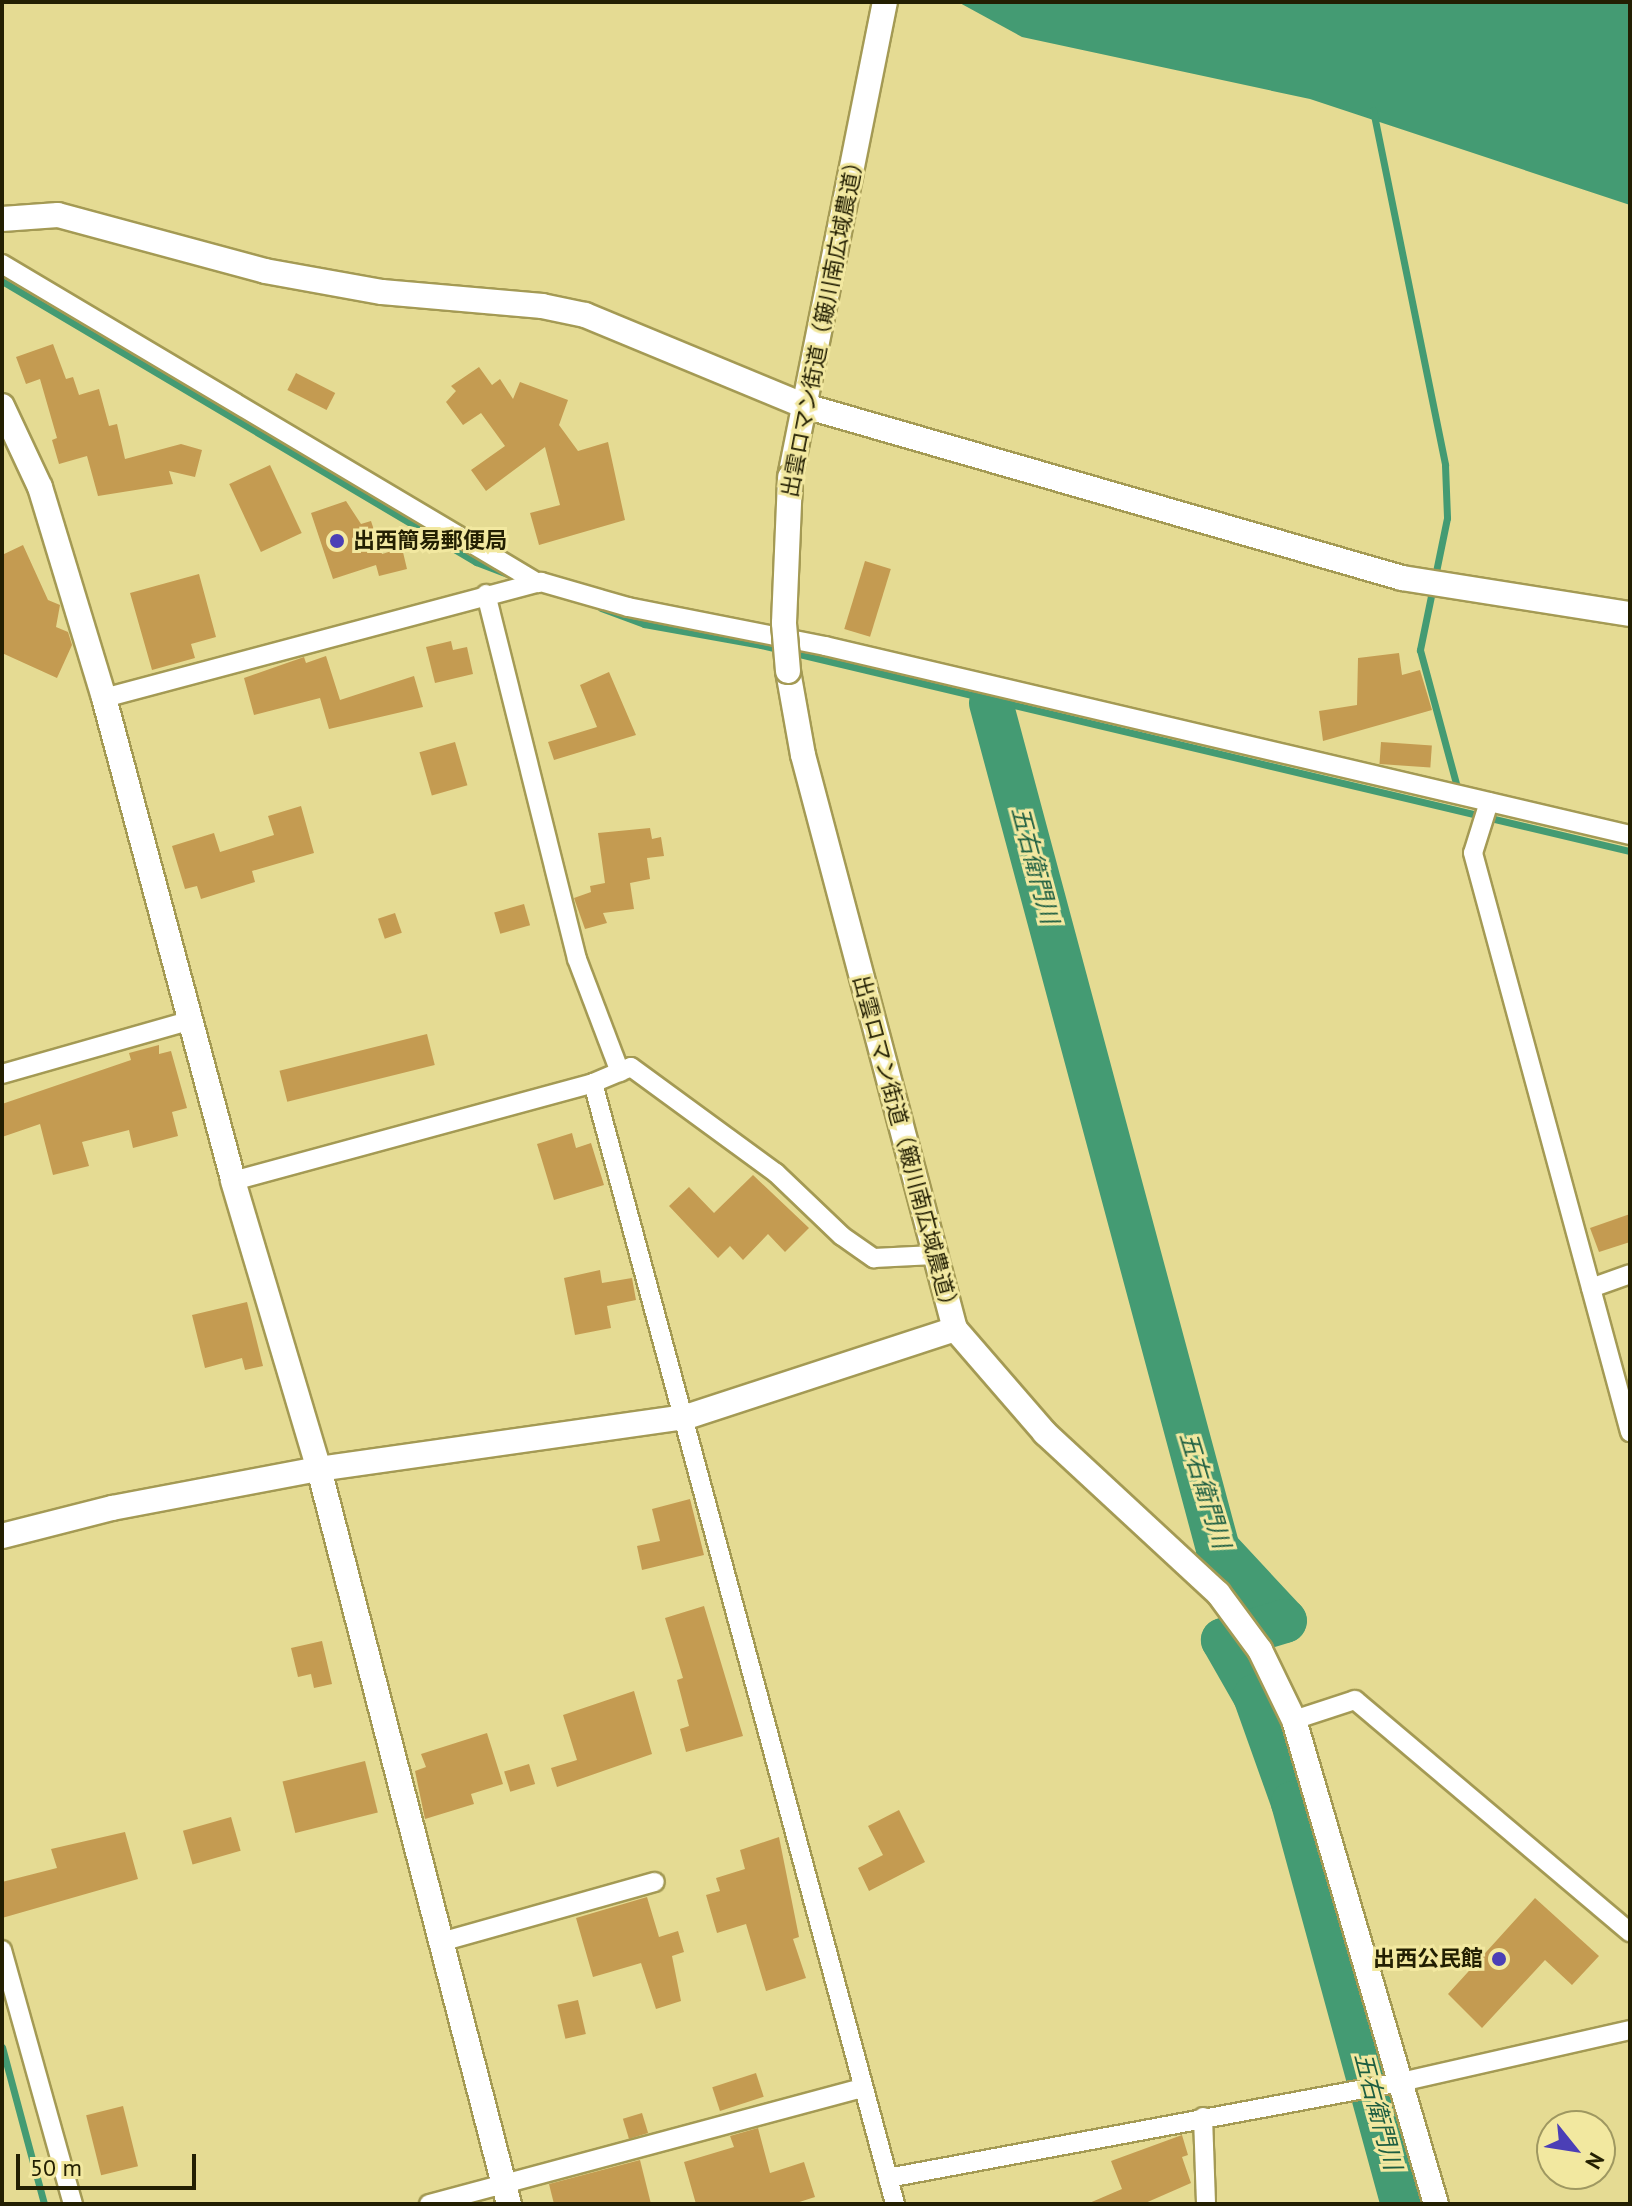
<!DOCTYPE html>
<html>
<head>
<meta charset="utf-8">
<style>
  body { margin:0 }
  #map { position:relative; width:1632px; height:2206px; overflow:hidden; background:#e5db93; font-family:"PT Sans","Noto Sans JP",sans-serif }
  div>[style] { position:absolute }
  .water>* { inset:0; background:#449b73 }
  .stream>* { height:7px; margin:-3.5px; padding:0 3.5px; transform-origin:3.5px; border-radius:3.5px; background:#449b73 }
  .river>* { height:44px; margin:-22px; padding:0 22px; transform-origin:22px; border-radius:22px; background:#449b73 }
  .building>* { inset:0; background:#c49b51; transform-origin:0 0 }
  .roads { filter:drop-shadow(2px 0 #a49a54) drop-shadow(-2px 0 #a49a54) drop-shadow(0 2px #a49a54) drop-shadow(0 -2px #a49a54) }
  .minor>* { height:18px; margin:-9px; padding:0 9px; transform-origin:9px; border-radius:9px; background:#fff }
  .tertiary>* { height:24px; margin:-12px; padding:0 12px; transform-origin:12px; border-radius:12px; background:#fff }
  .bridges { filter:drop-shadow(2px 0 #a49a54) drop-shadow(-2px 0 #a49a54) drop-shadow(0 2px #a49a54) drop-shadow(0 -2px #a49a54) }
  .tertiary-bridge>* { height:24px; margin:-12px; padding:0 12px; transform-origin:12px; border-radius:12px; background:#fff }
  .dots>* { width:22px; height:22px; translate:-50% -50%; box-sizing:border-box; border:4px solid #f2e8a0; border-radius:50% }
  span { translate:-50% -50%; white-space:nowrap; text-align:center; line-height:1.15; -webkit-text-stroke:6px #f2e8a0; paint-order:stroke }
  .street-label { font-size:22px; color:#231f02 }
  .poi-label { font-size:22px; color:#231f02; font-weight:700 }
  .left { translate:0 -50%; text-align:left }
  .right { translate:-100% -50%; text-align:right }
  .water-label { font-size:24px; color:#1d5e41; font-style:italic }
  .frame { position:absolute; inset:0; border:4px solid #231f02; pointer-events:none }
  .north { position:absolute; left:1536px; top:2110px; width:80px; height:80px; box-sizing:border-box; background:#f2e8a0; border:2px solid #9f9861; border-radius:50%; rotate:120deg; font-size:22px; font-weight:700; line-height:32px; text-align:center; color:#231f02 }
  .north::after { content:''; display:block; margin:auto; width:28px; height:36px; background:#4b3fb6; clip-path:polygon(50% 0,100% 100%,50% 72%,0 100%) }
  .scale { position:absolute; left:16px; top:2154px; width:180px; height:36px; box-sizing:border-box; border:4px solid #231f02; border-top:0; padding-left:10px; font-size:24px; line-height:28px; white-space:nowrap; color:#231f02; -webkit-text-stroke:6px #f2e8a0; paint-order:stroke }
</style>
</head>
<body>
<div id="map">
  <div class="water">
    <div style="clip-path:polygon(958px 2px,1630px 2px,1630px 205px,1310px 99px,1022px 37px)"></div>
  </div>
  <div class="stream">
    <div style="left:1373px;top:110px;width:362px;rotate:78.5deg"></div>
    <div style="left:1445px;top:465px;width:53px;rotate:87.8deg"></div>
    <div style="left:1447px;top:518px;width:135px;rotate:101.6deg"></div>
    <div style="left:1420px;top:650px;width:146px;rotate:74.9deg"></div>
    <div style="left:2px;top:281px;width:551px;rotate:30.66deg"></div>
    <div style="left:476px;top:562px;width:33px;rotate:21deg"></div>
    <div style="left:601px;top:608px;width:46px;rotate:20.4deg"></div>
    <div style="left:644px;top:624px;width:119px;rotate:10.2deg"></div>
    <div style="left:761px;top:645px;width:893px;rotate:13.34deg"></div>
    <div style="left:2px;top:2047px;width:163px;rotate:75deg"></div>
  </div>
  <div class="river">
    <div style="left:991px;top:703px;width:876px;rotate:74.98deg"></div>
    <div style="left:1218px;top:1549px;width:98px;rotate:47.1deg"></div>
    <div style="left:1285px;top:1621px;width:65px;rotate:163deg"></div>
    <div style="left:1223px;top:1640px;width:64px;rotate:60.3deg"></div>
    <div style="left:1255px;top:1696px;width:114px;rotate:70.4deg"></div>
    <div style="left:1293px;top:1803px;width:416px;rotate:74.7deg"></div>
  </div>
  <div class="building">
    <div style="clip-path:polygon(53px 344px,66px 379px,73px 377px,79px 395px,99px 389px,109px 426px,117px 424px,125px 459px,181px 444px,202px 450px,195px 477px,169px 471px,173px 484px,98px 496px,87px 456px,59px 464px,52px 440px,57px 438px,40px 379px,26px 384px,16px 357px)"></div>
    <div style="clip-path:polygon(479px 367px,492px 385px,500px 379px,513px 399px,520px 382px,568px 400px,559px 425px,578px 451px,608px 442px,625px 520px,539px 545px,530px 513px,560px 505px,545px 447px,486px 491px,471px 470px,505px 446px,481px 413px,463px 425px,446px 402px,456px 391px,451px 386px)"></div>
    <div style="left:296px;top:373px;width:44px;height:19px;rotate:27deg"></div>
    <div style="left:270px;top:465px;width:75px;height:45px;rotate:65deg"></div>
    <div style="clip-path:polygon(346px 501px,361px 524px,371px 521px,382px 554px,402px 548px,407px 569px,379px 576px,376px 565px,333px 579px,311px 513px)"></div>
    <div style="clip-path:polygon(23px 545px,48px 600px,60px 605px,56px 627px,68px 632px,72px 645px,57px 678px,2px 653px,2px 555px)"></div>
    <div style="left:865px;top:561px;width:27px;height:71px;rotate:17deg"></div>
    <div style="clip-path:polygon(199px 574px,216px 637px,191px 644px,195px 658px,152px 670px,130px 593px)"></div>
    <div style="clip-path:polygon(451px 641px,453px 650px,467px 647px,473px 674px,435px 683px,426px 647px)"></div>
    <div style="clip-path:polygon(1399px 653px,1402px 675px,1420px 670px,1432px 710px,1323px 741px,1319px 711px,1357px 705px,1358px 658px)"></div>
    <div style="clip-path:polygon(326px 656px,340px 700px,414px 676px,423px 707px,329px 729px,320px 698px,254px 715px,244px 678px,304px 657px,306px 663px)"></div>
    <div style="clip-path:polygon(609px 672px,636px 735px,554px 760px,548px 742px,597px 727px,580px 685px)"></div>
    <div style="left:455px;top:742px;width:45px;height:37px;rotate:74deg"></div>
    <div style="left:1381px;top:742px;width:51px;height:22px;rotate:4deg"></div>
    <div style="clip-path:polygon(301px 806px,314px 853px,252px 871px,255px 882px,201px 899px,197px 886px,185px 889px,172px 846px,214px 833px,220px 852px,274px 835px,268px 816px)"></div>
    <div style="clip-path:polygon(650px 828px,652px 839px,661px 837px,664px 856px,647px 858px,650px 879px,630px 883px,634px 909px,603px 913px,607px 923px,585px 929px,574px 898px,591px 892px,590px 886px,605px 883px,598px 833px)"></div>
    <div style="left:524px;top:904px;width:22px;height:31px;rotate:74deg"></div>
    <div style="left:395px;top:913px;width:21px;height:18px;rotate:71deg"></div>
    <div style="left:427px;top:1034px;width:32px;height:152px;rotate:76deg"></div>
    <div style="clip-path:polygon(159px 1045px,159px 1054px,171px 1051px,187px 1108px,172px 1112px,178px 1136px,133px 1148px,129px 1130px,82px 1142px,89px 1166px,53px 1175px,40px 1124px,2px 1137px,2px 1104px,131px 1060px,129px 1053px)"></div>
    <div style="clip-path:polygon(572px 1133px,576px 1148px,591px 1143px,604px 1185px,554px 1200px,537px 1144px)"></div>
    <div style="clip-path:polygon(753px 1175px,809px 1228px,785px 1252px,768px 1234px,743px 1260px,730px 1246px,718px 1258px,669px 1206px,689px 1187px,714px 1213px)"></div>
    <div style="clip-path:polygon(1630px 1214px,1630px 1242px,1599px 1252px,1590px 1228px)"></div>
    <div style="clip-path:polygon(600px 1270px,602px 1283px,632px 1278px,636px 1300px,607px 1306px,611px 1328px,575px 1335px,564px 1278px)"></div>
    <div style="clip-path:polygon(247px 1302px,263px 1366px,245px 1370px,242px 1358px,205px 1368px,192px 1315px)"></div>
    <div style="clip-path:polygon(690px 1499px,704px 1555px,642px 1570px,637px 1546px,660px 1541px,652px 1509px)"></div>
    <div style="clip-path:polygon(704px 1606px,743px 1736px,686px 1752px,680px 1729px,689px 1726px,677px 1680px,683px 1678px,665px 1618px)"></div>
    <div style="clip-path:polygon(322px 1641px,332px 1684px,314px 1688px,311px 1674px,298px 1677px,291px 1648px)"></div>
    <div style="clip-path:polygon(634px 1691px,652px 1754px,557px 1787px,551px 1768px,577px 1760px,563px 1715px)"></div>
    <div style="clip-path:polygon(487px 1733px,503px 1784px,471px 1794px,474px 1804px,425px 1819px,415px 1771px,426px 1767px,421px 1754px)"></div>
    <div style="left:365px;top:1761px;width:53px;height:85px;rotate:76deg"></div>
    <div style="left:529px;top:1764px;width:21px;height:26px;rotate:73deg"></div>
    <div style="clip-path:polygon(899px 1810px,925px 1862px,869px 1891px,858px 1868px,883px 1855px,868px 1826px)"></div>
    <div style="left:231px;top:1817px;width:35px;height:50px;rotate:74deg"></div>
    <div style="clip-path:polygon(125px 1832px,138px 1879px,2px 1918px,2px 1882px,57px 1868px,51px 1849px)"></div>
    <div style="clip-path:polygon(779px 1837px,799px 1937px,793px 1939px,806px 1978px,766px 1991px,746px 1924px,717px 1933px,706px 1895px,720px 1891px,716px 1878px,745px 1869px,740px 1850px)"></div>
    <div style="clip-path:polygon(647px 1897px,659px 1937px,678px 1931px,684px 1952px,672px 1956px,681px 2001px,656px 2009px,641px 1963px,593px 1977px,576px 1918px)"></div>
    <div style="clip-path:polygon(1535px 1898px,1599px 1956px,1572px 1985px,1545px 1960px,1482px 2028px,1448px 1994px)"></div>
    <div style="left:578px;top:2000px;width:35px;height:21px;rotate:77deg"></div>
    <div style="left:756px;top:2073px;width:25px;height:46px;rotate:72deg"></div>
    <div style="left:123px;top:2106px;width:62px;height:38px;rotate:76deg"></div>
    <div style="left:642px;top:2113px;width:21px;height:20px;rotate:73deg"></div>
    <div style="clip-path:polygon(758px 2128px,770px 2173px,804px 2162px,815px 2197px,793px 2204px,696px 2204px,684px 2162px,734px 2147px,730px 2136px)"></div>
    <div style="clip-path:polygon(1182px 2135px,1188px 2155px,1182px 2157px,1191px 2183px,1143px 2204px,1087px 2204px,1122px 2189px,1111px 2161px)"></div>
    <div style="clip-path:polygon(640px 2160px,651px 2204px,554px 2204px,549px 2184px)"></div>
  </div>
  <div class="roads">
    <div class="minor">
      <div style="left:2px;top:264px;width:624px;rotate:30.76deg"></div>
      <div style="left:486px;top:594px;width:376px;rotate:76deg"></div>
      <div style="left:577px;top:959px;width:121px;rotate:69.2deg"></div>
      <div style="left:104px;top:698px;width:452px;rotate:-14.9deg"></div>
      <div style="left:541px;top:582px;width:91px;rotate:16deg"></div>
      <div style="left:628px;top:607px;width:201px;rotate:11.2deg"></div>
      <div style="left:825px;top:646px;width:827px;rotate:13.21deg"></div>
      <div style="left:1489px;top:802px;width:53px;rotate:107.4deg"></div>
      <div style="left:1473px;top:853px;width:600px;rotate:74.83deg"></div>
      <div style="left:2px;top:1074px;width:197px;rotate:-15.9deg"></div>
      <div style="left:593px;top:1083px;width:1161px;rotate:74.92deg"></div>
      <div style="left:233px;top:1181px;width:373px;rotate:-15.2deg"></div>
      <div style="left:593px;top:1083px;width:41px;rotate:-22.8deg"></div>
      <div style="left:631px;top:1067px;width:180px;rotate:36.2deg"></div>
      <div style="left:776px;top:1173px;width:91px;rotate:43.7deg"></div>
      <div style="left:842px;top:1236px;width:39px;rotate:35deg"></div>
      <div style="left:874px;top:1258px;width:60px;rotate:-2.9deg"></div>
      <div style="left:1591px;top:1288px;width:41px;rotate:-19.7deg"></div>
      <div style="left:1294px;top:1720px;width:64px;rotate:-18.2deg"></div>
      <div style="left:1355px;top:1700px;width:360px;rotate:40.2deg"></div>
      <div style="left:441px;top:1942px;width:222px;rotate:-15.7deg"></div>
      <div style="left:2px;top:1950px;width:264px;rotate:74.4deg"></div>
      <div style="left:1203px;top:2117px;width:87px;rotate:88deg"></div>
      <div style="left:888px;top:2178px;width:522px;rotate:-10.6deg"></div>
      <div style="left:1401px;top:2082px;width:235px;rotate:-12.8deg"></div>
      <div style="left:429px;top:2204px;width:448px;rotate:-15deg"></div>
    </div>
    <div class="tertiary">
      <div style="left:2px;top:219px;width:56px;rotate:-4.1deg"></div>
      <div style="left:58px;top:215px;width:214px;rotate:15.1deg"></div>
      <div style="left:265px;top:271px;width:119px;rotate:10.2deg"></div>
      <div style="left:382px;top:292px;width:161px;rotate:5deg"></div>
      <div style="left:542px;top:306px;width:44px;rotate:11.8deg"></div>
      <div style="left:585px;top:315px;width:238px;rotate:22.5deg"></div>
      <div style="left:805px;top:406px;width:621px;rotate:16.07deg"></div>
      <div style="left:1402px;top:578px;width:231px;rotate:9deg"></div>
      <div style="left:2px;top:406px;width:89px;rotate:64.9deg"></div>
      <div style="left:40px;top:487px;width:220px;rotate:73.1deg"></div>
      <div style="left:104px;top:698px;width:500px;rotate:75deg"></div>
      <div style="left:233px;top:1181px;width:301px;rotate:73.4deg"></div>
      <div style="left:319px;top:1469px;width:759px;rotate:75.51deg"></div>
      <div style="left:790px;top:477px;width:484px;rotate:-78.7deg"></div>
      <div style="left:788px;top:671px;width:85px;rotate:79.9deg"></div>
      <div style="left:803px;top:755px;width:594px;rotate:75.17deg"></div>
      <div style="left:955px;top:1329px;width:138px;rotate:49.1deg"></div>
      <div style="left:1045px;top:1433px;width:236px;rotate:42.8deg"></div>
      <div style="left:1218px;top:1593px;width:71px;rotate:53.6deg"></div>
      <div style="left:1260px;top:1650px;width:78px;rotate:64.1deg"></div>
      <div style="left:1294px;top:1720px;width:504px;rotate:73.65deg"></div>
      <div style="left:2px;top:1536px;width:114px;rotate:-14.3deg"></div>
      <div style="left:112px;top:1508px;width:211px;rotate:-10.7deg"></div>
      <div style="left:319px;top:1469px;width:371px;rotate:-8.1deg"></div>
      <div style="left:686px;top:1417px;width:283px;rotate:-18.1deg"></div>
    </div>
  </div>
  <div class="bridges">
    <div class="tertiary-bridge">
      <div style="left:788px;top:671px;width:48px;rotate:-94.8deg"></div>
      <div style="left:784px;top:623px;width:146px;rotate:-87.6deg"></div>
    </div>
  </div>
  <div class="dots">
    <div style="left:337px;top:541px;background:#4b3fb6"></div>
    <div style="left:1499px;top:1959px;background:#4b3fb6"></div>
  </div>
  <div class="street-label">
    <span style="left:823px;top:324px;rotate:-79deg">出雲ロマン街道（簸川南広域農道）</span>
    <span style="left:906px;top:1146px;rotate:75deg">出雲ロマン街道（簸川南広域農道）</span>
  </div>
  <div class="poi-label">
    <span class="left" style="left:353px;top:541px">出西簡易郵便局</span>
    <span class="right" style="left:1483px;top:1959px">出西公民館</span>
  </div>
  <div class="water-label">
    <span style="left:1035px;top:865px;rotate:75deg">五右衛門川</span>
    <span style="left:1205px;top:1490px;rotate:73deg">五右衛門川</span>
    <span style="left:1378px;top:2111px;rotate:75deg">五右衛門川</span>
  </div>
  <div class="frame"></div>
  <div class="north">N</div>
  <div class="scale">50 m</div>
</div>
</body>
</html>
